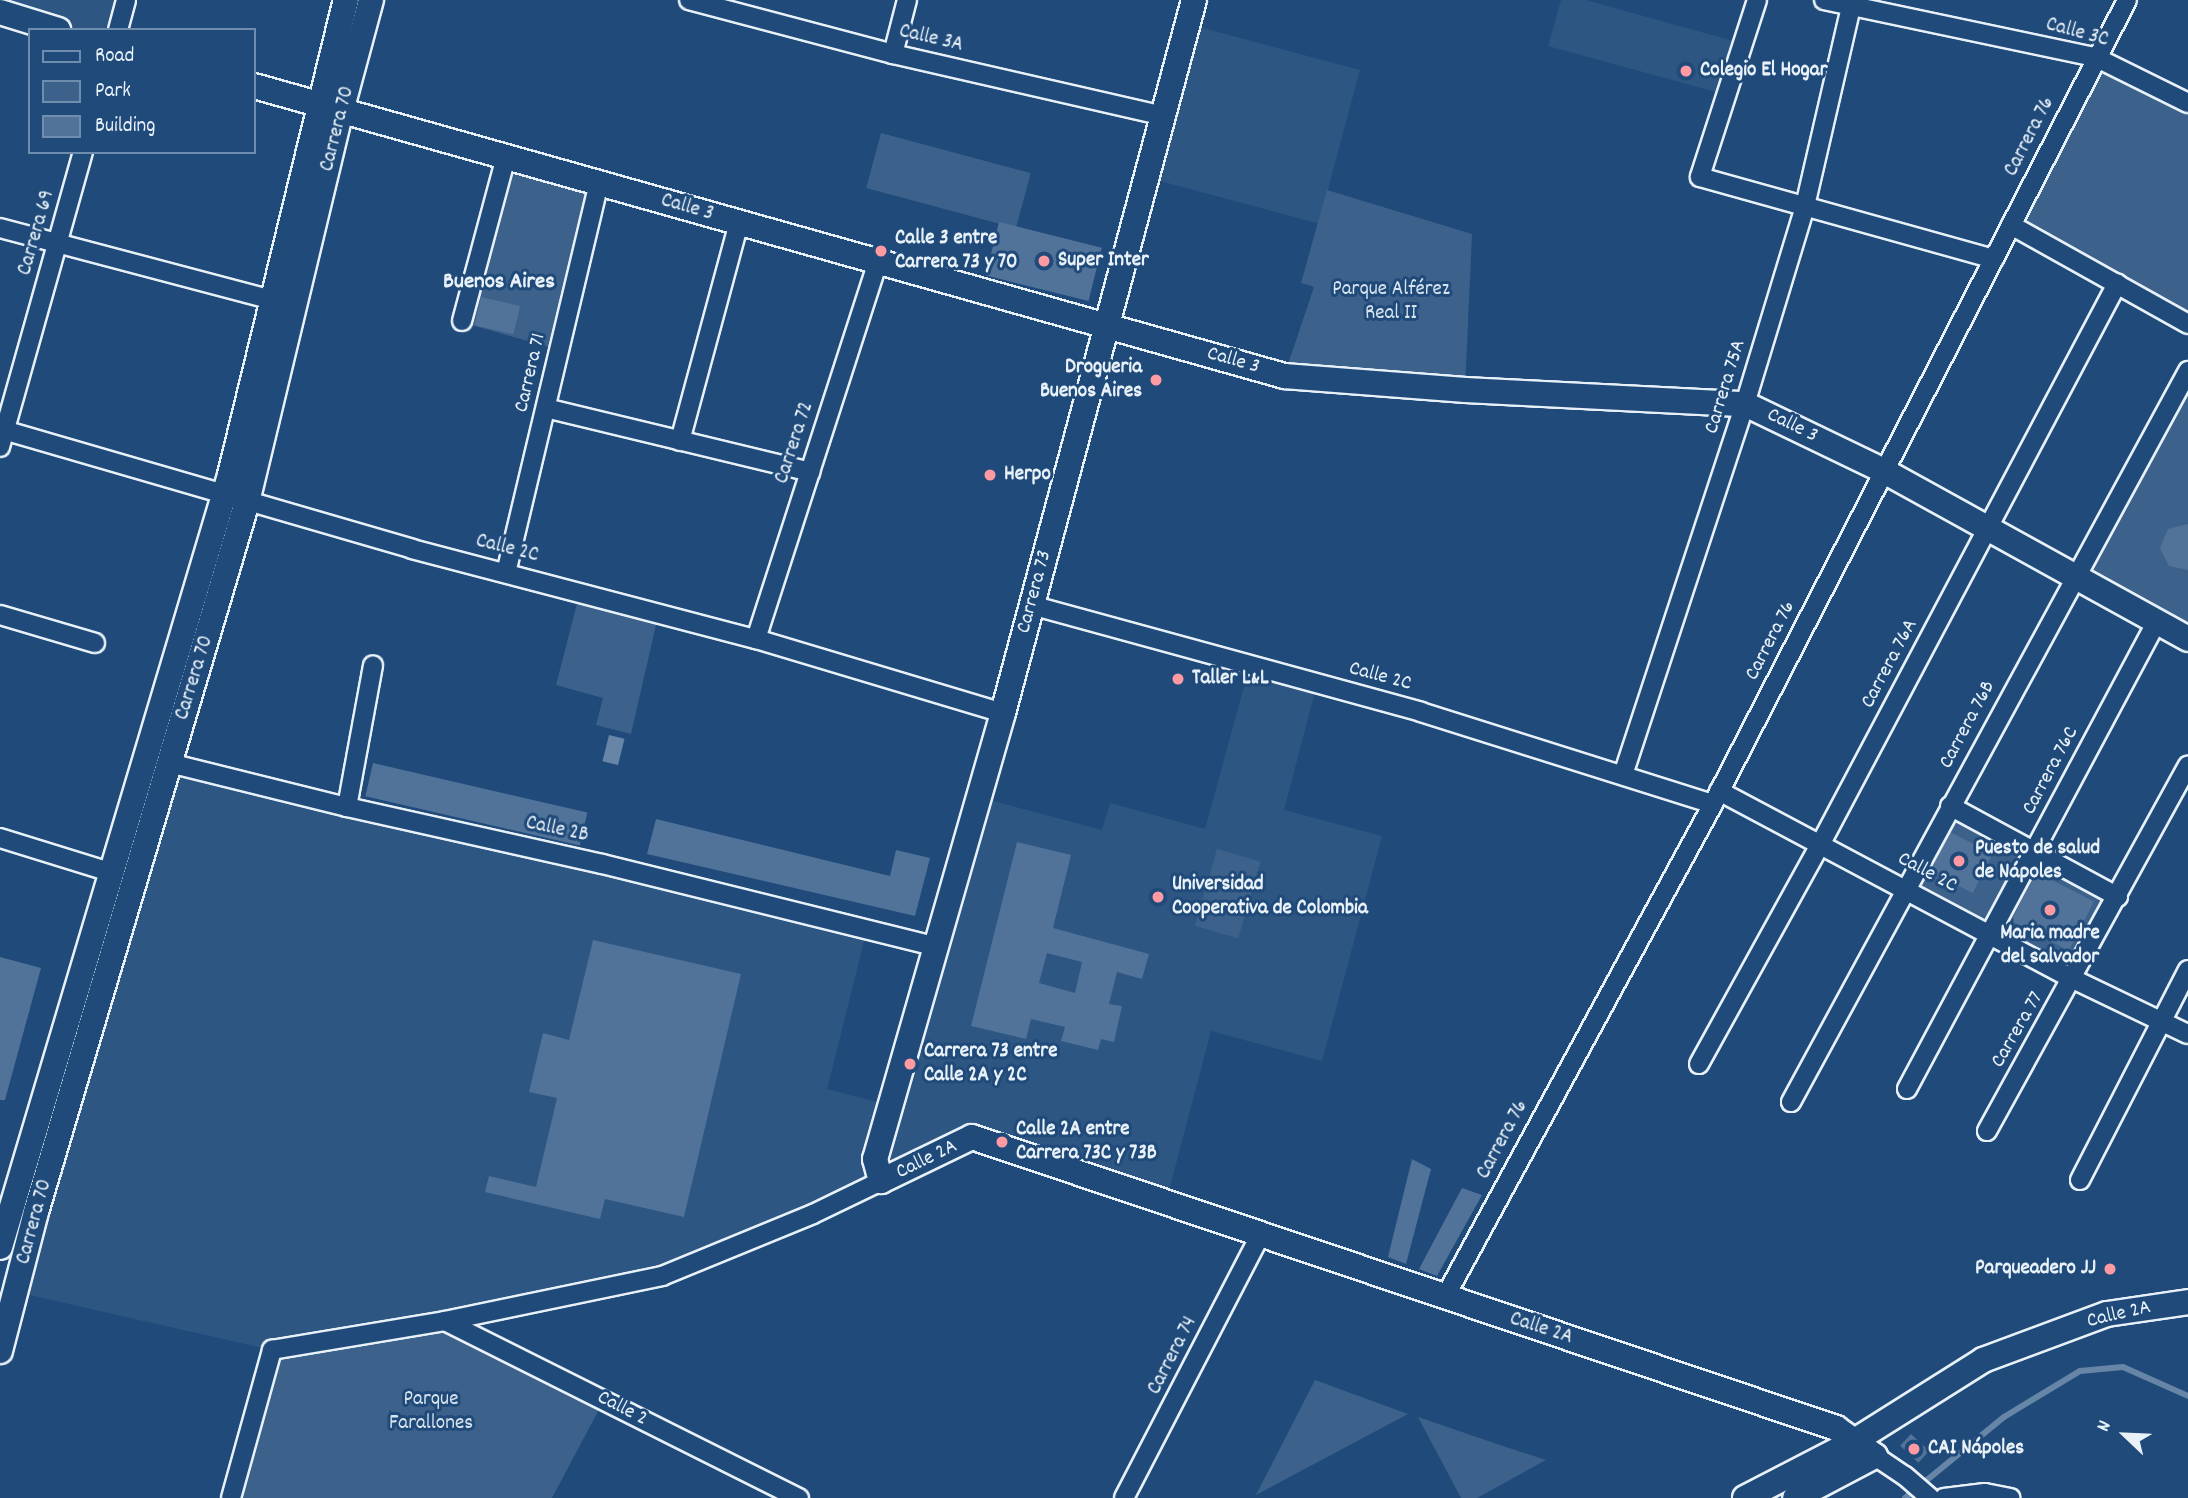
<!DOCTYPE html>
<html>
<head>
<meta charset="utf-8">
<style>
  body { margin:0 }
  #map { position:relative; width:2188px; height:1498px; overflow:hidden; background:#1f4a7a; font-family:Dekko,sans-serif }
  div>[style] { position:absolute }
  .built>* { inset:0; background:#2e5683; transform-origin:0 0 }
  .green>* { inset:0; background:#3c628c; transform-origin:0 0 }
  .water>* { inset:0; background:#6685a7; transform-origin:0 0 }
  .stream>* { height:6px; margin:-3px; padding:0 3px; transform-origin:3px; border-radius:3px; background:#6685a7 }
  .building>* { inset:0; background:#517399; transform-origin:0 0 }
  .roads { filter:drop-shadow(2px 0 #e8f1f8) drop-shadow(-2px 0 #e8f1f8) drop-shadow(0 2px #e8f1f8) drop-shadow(0 -2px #e8f1f8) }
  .street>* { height:18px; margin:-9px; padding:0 9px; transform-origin:9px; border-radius:9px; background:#1f4a7a }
  .secondary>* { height:24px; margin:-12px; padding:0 12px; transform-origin:12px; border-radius:12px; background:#1f4a7a }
  .dots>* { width:19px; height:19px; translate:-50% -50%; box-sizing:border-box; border:4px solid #1f4a7a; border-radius:50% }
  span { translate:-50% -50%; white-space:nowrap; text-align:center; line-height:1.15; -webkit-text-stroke:6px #1f4a7a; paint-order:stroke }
  .street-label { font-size:21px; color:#e8f1f8 }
  .poi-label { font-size:21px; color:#e8f1f8; font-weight:700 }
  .left { translate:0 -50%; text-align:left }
  .right { translate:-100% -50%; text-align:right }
  .park-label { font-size:21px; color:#d7e3ed }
  .neighbourhood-label { font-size:23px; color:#e8f1f8; font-weight:700 }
  .legend { position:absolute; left:28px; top:28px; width:228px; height:126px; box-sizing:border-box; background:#1f4a7a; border:2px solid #6f8dac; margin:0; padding:9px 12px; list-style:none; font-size:21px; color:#e8f1f8 }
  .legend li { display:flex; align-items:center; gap:14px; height:35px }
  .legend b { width:35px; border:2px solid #6f8dac }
  .north { position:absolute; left:2090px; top:1400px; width:70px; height:70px; -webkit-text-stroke:5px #1f4a7a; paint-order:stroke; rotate:293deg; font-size:19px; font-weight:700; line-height:28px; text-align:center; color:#e8f1f8 }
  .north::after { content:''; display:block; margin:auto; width:24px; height:32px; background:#e8f1f8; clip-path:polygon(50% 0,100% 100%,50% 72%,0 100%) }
</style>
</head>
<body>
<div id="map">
  <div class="built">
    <div style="clip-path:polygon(0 0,126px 0,118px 30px,58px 30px,0 12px)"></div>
    <div style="clip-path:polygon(1561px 0,1586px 0,1744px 44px,1727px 95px,1548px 46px)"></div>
    <div style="left:1188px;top:24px;width:178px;height:159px;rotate:15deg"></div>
    <div style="clip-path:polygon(1250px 665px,1317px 684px,1284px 810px,1382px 836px,1322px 1061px,1211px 1031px,1166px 1202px,972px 1137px,662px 1276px,272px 1350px,16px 1292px,169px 763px,867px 929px,827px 1089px,889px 1105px,979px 797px,1102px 830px,1110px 803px,1205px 829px)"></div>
  </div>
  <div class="green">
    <div style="clip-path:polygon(2095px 57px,2188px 103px,2188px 324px,2011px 225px)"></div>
    <div style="left:881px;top:133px;width:155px;height:57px;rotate:15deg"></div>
    <div style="left:506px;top:157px;width:97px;height:171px;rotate:16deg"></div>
    <div style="clip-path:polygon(1327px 190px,1472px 234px,1465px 390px,1284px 376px,1314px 287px,1301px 283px)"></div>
    <div style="clip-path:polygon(2188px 371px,2188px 639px,2073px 578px)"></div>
    <div style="clip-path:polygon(580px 592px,659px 612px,631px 734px,596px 725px,603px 698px,556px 685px)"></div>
    <div style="left:1950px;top:806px;width:191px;height:93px;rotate:28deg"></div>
    <div style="left:1217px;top:849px;width:45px;height:80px;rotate:16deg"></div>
    <div style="clip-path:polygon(445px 1321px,604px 1400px,552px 1498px,231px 1498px,272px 1350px)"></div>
    <div style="clip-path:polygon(1315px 1380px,1408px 1414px,1256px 1495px)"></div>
    <div style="clip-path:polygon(1418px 1417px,1503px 1446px,1546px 1460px,1477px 1498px,1461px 1498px)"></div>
  </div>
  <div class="water">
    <div style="left:609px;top:735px;width:16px;height:27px;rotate:14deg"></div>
  </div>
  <div class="stream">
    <div style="left:1905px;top:1498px;width:128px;rotate:-39.3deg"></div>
    <div style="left:2004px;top:1417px;width:89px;rotate:-31.2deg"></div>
    <div style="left:2080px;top:1371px;width:43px;rotate:-5.3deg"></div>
    <div style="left:2123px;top:1367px;width:71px;rotate:24deg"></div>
  </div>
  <div class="building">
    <div style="left:999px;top:222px;width:106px;height:55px;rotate:14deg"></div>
    <div style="left:481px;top:297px;width:40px;height:29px;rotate:13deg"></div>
    <div style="clip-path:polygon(2188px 524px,2188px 570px,2169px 566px,2160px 548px,2168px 529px)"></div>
    <div style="left:373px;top:763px;width:220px;height:34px;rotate:13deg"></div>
    <div style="clip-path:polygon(656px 819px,890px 876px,896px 850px,930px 858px,915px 916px,647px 854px)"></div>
    <div style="left:1950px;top:832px;width:48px;height:44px;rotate:27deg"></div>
    <div style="clip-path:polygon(evenodd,1017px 842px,1071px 855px,1053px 928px,1149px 954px,1142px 979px,1117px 972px,1109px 1004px,1122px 1006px,1114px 1042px,1101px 1039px,1098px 1050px,1061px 1041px,1065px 1027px,1031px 1019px,1026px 1039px,971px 1026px,1017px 842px,1047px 953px,1082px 962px,1075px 993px,1039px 983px,1047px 953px)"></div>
    <div style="left:2036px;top:872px;width:65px;height:55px;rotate:27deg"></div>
    <div style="clip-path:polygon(593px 940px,741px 974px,684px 1217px,605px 1199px,600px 1219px,485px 1192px,489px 1176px,536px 1187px,557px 1098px,529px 1092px,543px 1033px,569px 1040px)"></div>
    <div style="clip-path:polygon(0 957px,41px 968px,5px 1100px,0 1100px)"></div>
    <div style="clip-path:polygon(1412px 1159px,1431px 1169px,1406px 1264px,1388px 1257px)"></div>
    <div style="clip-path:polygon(1462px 1188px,1482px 1195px,1437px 1276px,1419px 1269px)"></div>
    <div style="left:1911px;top:1434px;width:25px;height:16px;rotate:43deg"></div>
  </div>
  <div class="roads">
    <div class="street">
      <div style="left:689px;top:0;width:211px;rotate:14.8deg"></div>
      <div style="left:893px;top:54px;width:278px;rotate:12.9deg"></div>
      <div style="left:1757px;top:0;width:186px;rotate:107.9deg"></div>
      <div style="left:1700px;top:177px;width:305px;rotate:15.6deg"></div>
      <div style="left:1824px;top:0;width:277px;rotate:11.9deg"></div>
      <div style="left:2095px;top:57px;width:104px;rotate:26.3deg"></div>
      <div style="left:118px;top:30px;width:31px;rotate:-75deg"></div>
      <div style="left:893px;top:54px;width:56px;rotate:-75.5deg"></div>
      <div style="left:2011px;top:225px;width:203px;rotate:29.2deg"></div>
      <div style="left:0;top:228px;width:282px;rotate:14.8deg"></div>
      <div style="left:462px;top:321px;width:170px;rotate:-75deg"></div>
      <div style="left:546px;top:408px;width:272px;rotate:13.6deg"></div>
      <div style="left:0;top:429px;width:429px;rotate:16.2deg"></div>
      <div style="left:412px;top:549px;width:356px;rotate:14.7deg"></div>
      <div style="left:756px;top:639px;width:258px;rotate:16.7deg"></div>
      <div style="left:680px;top:441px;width:227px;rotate:-74.9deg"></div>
      <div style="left:0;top:447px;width:306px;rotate:-74.3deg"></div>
      <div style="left:506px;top:573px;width:401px;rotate:-76.6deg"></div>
      <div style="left:1031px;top:605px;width:404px;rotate:15.3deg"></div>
      <div style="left:1421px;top:712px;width:306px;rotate:17.5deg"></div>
      <div style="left:0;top:615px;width:99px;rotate:16.4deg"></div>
      <div style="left:756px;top:639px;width:397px;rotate:-72.1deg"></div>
      <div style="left:169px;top:763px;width:183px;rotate:13.9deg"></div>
      <div style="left:347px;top:807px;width:261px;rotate:12.6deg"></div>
      <div style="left:602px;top:864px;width:342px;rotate:13.9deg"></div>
      <div style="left:1623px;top:775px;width:391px;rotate:-71.8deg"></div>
      <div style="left:1745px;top:404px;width:207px;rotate:-73.1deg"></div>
      <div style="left:1805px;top:206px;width:205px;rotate:-77deg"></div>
      <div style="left:1719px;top:791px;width:401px;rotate:28deg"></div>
      <div style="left:2073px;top:979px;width:127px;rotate:25.6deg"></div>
      <div style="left:1950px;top:806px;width:191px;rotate:28.4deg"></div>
      <div style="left:347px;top:807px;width:144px;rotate:-79.6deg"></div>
      <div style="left:0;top:838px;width:115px;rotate:17.2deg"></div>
      <div style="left:1699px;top:1064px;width:252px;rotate:-61.1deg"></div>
      <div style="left:1821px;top:843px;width:633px;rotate:-62.1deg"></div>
      <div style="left:1907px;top:1089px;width:528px;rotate:-61.88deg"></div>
      <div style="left:1791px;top:1102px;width:832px;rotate:-61.49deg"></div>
      <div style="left:1987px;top:1131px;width:417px;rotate:-61.2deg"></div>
      <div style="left:2080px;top:1180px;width:236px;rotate:-62.8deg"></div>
      <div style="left:1445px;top:1297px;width:561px;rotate:-61.47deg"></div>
      <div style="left:1713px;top:804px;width:904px;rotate:-62.75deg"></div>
      <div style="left:445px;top:1321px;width:396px;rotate:26.6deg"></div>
      <div style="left:1875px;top:1456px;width:36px;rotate:34deg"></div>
      <div style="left:1905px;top:1476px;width:33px;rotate:41deg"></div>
      <div style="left:231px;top:1498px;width:154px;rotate:-74.5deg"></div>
      <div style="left:272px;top:1350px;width:175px;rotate:-9.5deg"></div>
      <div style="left:445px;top:1321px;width:222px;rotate:-11.7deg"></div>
      <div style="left:662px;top:1276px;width:163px;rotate:-22.3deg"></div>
      <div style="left:813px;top:1214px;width:76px;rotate:-25.9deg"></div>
      <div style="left:1124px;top:1498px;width:297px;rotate:-62.6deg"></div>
      <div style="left:1944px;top:1498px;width:41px;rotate:-7deg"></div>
      <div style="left:1985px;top:1493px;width:26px;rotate:11deg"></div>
    </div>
    <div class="secondary">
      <div style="left:1194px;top:0;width:738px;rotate:105deg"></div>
      <div style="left:1003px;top:713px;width:464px;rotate:106deg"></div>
      <div style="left:875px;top:1159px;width:23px;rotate:75deg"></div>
      <div style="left:881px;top:1181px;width:101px;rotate:-25.8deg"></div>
      <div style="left:972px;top:1137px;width:912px;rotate:18.61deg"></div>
      <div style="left:1836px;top:1428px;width:48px;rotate:35.7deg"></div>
      <div style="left:1875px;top:1456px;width:90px;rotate:152.3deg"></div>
      <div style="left:0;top:12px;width:61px;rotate:17.2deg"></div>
      <div style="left:254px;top:86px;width:1070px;rotate:15.72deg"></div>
      <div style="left:1284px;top:376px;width:182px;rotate:4.4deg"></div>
      <div style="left:1465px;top:390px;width:280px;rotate:2.9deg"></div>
      <div style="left:1745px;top:404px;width:154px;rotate:25.7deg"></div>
      <div style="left:1884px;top:471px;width:347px;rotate:28.9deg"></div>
      <div style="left:0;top:1247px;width:806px;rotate:-73.41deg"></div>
      <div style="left:230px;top:475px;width:489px;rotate:-76.3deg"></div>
      <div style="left:0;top:1351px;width:144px;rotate:-75.5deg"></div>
      <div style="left:36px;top:1212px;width:741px;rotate:-73.45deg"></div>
      <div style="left:247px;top:502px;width:402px;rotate:-76.5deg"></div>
      <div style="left:341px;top:111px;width:115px;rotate:-74.9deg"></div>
      <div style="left:1745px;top:1498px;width:122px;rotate:-27.4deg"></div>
      <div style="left:1853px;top:1442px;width:154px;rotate:-32.2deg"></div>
      <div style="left:1983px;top:1360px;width:132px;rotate:-20.4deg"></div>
      <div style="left:2107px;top:1314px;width:82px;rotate:-8.4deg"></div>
    </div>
  </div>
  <div class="dots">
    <div style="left:1686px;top:71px;background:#ff9aa2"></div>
    <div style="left:881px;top:251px;background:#ff9aa2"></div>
    <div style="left:1044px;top:261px;background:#ff9aa2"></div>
    <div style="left:1156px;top:380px;background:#ff9aa2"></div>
    <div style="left:990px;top:475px;background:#ff9aa2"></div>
    <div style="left:1178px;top:679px;background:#ff9aa2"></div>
    <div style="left:1959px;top:861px;background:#ff9aa2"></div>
    <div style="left:1158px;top:897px;background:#ff9aa2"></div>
    <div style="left:2050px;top:910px;background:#ff9aa2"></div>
    <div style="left:910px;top:1064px;background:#ff9aa2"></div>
    <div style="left:1002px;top:1142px;background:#ff9aa2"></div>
    <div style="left:2110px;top:1269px;background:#ff9aa2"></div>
    <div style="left:1914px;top:1449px;background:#ff9aa2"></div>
  </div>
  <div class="street-label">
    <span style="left:2077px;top:33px;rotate:15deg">Calle 3C</span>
    <span style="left:931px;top:39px;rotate:13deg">Calle 3A</span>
    <span style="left:338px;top:129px;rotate:-76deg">Carrera 70</span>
    <span style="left:2030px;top:137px;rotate:-63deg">Carrera 76</span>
    <span style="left:687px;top:208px;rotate:16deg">Calle 3</span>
    <span style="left:37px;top:233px;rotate:-74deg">Carrera 69</span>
    <span style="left:1233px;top:361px;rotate:16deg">Calle 3</span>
    <span style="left:531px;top:373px;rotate:-77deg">Carrera 71</span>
    <span style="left:1726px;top:387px;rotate:-73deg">Carrera 75A</span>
    <span style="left:1792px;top:426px;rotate:26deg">Calle 3</span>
    <span style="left:795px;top:443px;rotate:-72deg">Carrera 72</span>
    <span style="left:507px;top:549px;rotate:14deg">Calle 2C</span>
    <span style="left:1035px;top:592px;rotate:-75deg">Carrera 73</span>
    <span style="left:1771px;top:641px;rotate:-63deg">Carrera 76</span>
    <span style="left:1890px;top:664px;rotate:-62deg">Carrera 76A</span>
    <span style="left:1380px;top:677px;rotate:15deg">Calle 2C</span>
    <span style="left:195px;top:678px;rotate:-73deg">Carrera 70</span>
    <span style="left:1968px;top:725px;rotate:-62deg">Carrera 76B</span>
    <span style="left:2051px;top:771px;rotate:-62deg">Carrera 76C</span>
    <span style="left:557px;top:830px;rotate:12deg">Calle 2B</span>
    <span style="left:1927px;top:873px;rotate:28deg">Calle 2C</span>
    <span style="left:2018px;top:1030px;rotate:-60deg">Carrera 77</span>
    <span style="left:1503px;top:1140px;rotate:-62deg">Carrera 76</span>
    <span style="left:927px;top:1160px;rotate:-26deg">Calle 2A</span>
    <span style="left:35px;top:1222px;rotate:-75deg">Carrera 70</span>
    <span style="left:2119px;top:1315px;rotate:-13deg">Calle 2A</span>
    <span style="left:1541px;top:1329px;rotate:18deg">Calle 2A</span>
    <span style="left:1173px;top:1356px;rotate:-63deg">Carrera 74</span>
    <span style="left:622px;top:1409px;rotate:27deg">Calle 2</span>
  </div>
  <div class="poi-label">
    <span class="left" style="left:1700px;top:71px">Colegio El Hogar</span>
    <span class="left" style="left:895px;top:251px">Calle 3 entre<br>Carrera 73 y 70</span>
    <span class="left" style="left:1058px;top:261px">Super Inter</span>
    <span class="right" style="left:1142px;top:380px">Drogueria<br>Buenos Aires</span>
    <span class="left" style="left:1004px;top:475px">Herpo</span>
    <span class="left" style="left:1192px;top:679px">Taller L&amp;L</span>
    <span class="left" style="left:1975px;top:861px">Puesto de salud<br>de Nápoles</span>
    <span class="left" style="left:1172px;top:897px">Universidad<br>Cooperativa de Colombia</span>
    <span style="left:2050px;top:946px">Maria madre<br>del salvador</span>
    <span class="left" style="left:924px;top:1064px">Carrera 73 entre<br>Calle 2A y 2C</span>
    <span class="left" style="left:1016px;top:1142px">Calle 2A entre<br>Carrera 73C y 73B</span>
    <span class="right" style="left:2096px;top:1269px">Parqueadero JJ</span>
    <span class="left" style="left:1928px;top:1449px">CAI Nápoles</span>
  </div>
  <div class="park-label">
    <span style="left:1391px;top:302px">Parque Alférez<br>Real II</span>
    <span style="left:431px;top:1412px">Parque<br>Farallones</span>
  </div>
  <div class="neighbourhood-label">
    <span style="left:499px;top:283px">Buenos Aires</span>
  </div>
  <ul class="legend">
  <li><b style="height:9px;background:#1f4a7a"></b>Road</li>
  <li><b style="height:19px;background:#3c628c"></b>Park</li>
  <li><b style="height:19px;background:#517399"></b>Building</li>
  </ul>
  <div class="north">N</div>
</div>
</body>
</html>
